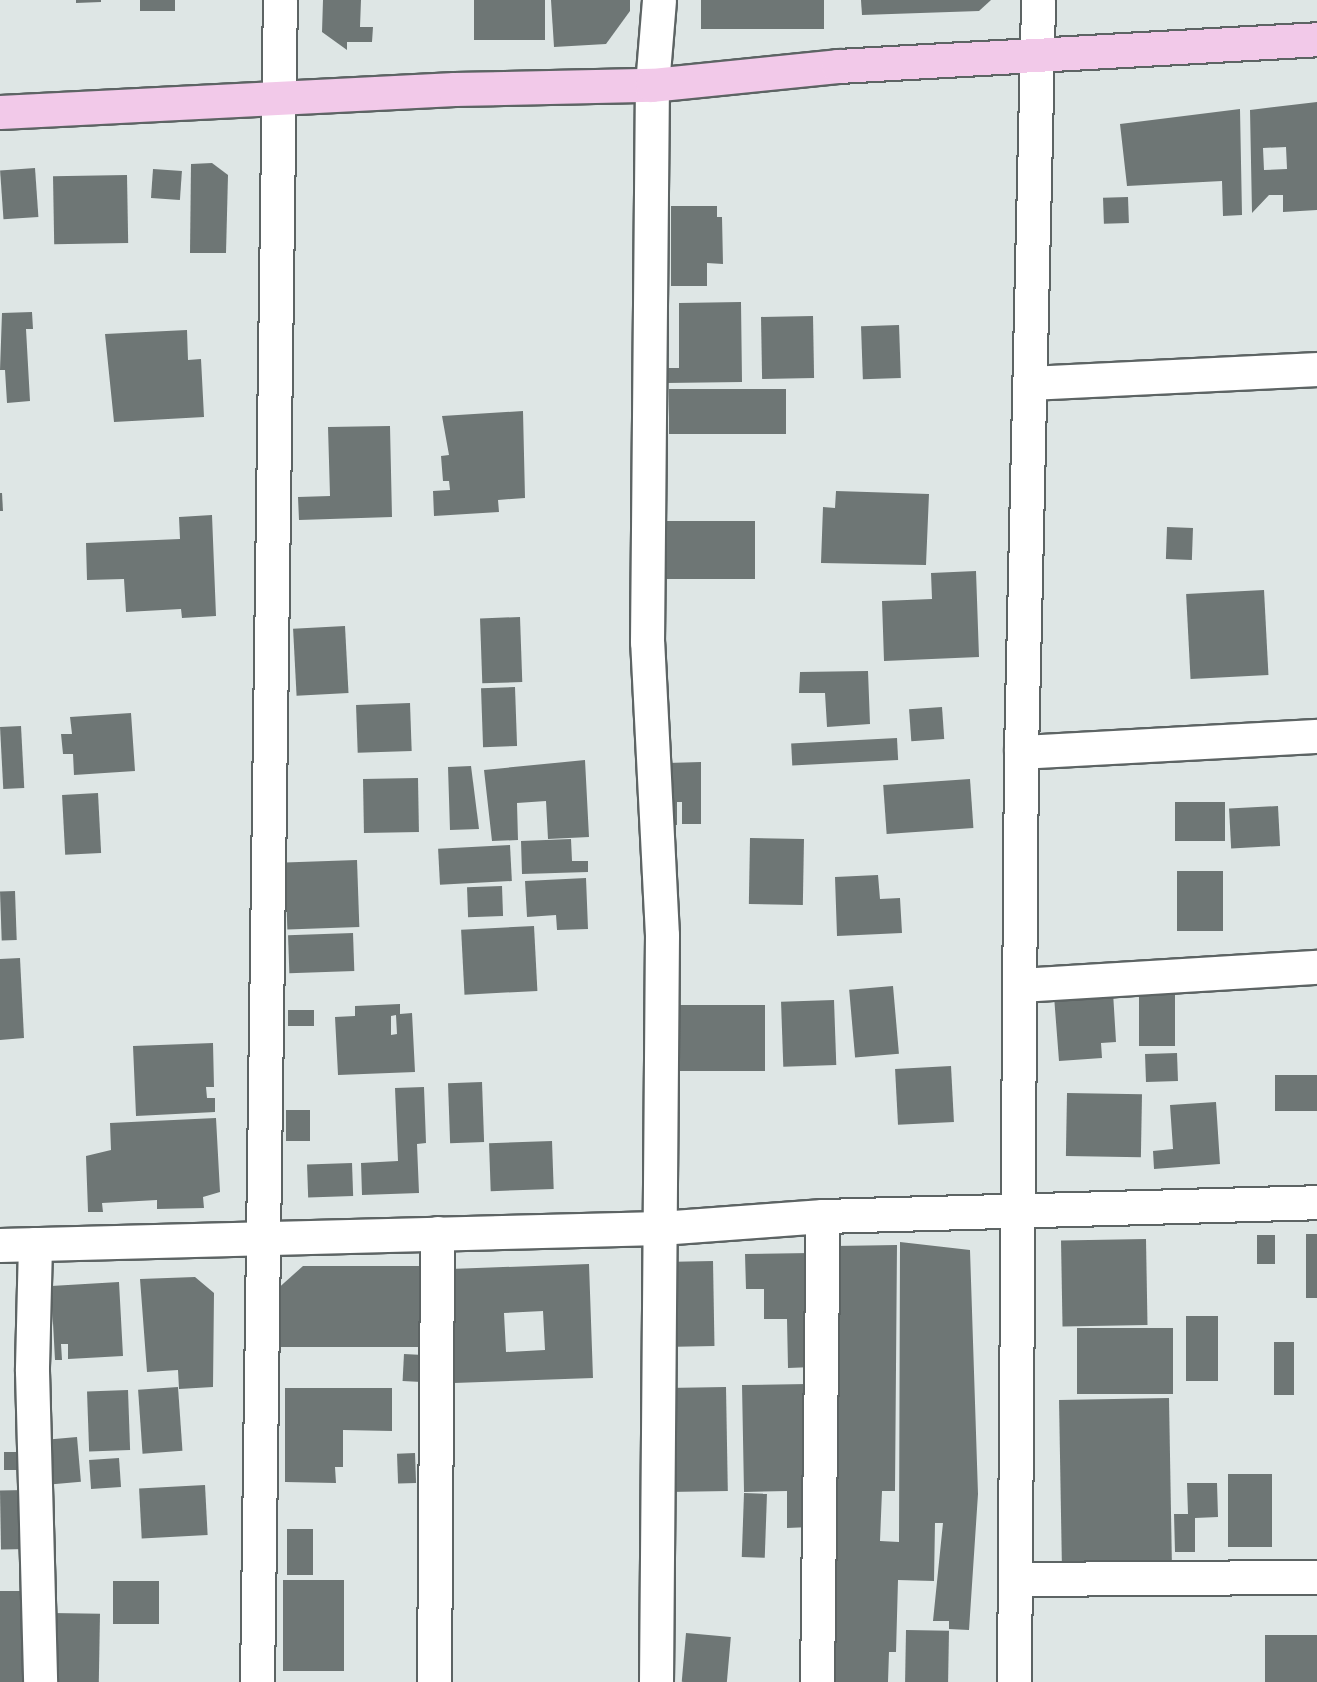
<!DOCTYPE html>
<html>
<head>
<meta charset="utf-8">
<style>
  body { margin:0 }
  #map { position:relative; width:1317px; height:1682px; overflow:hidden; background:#dee6e5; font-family:"Times New Roman",serif }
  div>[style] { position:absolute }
  .building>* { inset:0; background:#6e7675; transform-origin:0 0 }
  .roads { filter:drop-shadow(2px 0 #5d6464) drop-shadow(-2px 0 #5d6464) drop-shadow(0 2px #5d6464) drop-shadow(0 -2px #5d6464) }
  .minor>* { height:33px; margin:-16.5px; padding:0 16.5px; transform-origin:16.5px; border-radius:16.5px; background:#fff }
  .major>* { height:33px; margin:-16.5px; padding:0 16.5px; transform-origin:16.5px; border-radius:16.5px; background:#f2c9e9 }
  span { translate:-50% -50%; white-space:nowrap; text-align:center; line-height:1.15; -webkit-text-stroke:4.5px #dee6e5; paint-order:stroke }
</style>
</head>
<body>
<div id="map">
  <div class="building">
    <div style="clip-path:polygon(76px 0,101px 0,101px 2px,76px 3px)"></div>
    <div style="left:140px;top:0;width:35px;height:11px"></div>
    <div style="clip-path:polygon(323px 0,361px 0,360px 27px,373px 27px,372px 42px,347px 42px,347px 50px,322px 32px)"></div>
    <div style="left:474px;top:0;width:71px;height:40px"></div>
    <div style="clip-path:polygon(551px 0,630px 0,630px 11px,606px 44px,554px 47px)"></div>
    <div style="left:701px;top:0;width:123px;height:29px"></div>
    <div style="clip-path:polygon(861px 0,991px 0,979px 11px,862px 15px)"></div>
    <div style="clip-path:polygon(evenodd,1317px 102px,1317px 210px,1283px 212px,1283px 195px,1269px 195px,1252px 213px,1250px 110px,1317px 102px,1286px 147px,1287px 169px,1264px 170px,1263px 148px,1286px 147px)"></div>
    <div style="clip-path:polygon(1240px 109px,1242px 215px,1223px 216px,1222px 181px,1127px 186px,1120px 124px)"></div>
    <div style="clip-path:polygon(212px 163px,228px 175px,226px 253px,190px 253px,191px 164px)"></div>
    <div style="left:35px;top:168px;width:49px;height:35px;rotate:86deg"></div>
    <div style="left:153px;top:169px;width:29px;height:29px;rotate:4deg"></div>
    <div style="left:127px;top:175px;width:68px;height:74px;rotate:89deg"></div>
    <div style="left:1128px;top:197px;width:26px;height:25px;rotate:88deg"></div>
    <div style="clip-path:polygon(671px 206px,717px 206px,717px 217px,722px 217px,723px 264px,707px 263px,707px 286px,671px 286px)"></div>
    <div style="clip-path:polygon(741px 302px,742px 382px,666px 383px,666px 368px,679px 368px,679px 303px)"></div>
    <div style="clip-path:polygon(32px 312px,33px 329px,26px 329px,30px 401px,7px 403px,5px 370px,0 370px,2px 313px)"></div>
    <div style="left:813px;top:316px;width:62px;height:52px;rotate:89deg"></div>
    <div style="left:899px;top:325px;width:53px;height:38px;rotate:88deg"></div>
    <div style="clip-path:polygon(187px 330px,188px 360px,201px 359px,204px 417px,114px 422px,105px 334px)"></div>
    <div style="left:669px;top:389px;width:117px;height:45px"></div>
    <div style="clip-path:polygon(523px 411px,525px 498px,498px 500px,499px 512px,434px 516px,433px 491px,450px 490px,449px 481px,443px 481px,441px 456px,449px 455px,442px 416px)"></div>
    <div style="clip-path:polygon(390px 426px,392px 517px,299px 520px,298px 497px,330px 496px,328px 427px)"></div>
    <div style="clip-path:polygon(836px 491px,929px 494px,926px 565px,821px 563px,823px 507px,835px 508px)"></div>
    <div style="clip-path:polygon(0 493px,2px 493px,3px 511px,0 511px)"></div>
    <div style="clip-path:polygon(212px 515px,216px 616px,182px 618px,181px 609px,126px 612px,124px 579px,87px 580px,86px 543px,180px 539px,179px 517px)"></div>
    <div style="left:755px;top:521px;width:58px;height:91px;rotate:90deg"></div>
    <div style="left:1167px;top:527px;width:26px;height:32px;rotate:2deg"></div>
    <div style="clip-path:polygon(976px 571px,979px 657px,884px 661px,882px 601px,932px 599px,931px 573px)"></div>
    <div style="left:1264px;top:590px;width:85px;height:78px;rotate:87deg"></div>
    <div style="left:520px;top:617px;width:65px;height:40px;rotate:88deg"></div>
    <div style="left:345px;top:626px;width:67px;height:52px;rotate:87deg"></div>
    <div style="clip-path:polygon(868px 671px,870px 724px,827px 727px,825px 693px,799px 693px,800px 672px)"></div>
    <div style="left:515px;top:687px;width:59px;height:34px;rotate:88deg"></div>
    <div style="left:410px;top:703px;width:48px;height:54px;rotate:88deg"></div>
    <div style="left:942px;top:707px;width:32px;height:33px;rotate:86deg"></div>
    <div style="clip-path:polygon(131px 713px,135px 771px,74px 775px,73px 754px,63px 754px,61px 734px,72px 734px,70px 717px)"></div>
    <div style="left:21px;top:726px;width:62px;height:21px;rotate:87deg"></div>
    <div style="left:897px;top:738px;width:22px;height:106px;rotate:87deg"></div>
    <div style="clip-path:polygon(585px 760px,589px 837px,548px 839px,546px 801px,517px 803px,518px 840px,492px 841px,484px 770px)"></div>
    <div style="clip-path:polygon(701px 762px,701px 824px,682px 824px,682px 802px,677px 802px,677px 825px,667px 825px,667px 763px)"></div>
    <div style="clip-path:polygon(471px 766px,479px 829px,450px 830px,448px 767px)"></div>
    <div style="left:418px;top:778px;width:54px;height:55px;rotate:89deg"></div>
    <div style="left:970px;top:779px;width:49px;height:87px;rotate:86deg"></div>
    <div style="left:98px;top:793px;width:60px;height:36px;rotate:87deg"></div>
    <div style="left:1175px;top:802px;width:50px;height:39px"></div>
    <div style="left:1278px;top:806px;width:40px;height:49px;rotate:87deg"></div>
    <div style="left:750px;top:838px;width:54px;height:66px;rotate:1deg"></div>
    <div style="clip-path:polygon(571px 839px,572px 861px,588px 861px,588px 872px,522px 874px,521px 841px)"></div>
    <div style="left:510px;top:845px;width:36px;height:72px;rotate:87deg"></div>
    <div style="left:357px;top:860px;width:67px;height:72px;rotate:88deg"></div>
    <div style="left:1177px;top:871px;width:46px;height:60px"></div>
    <div style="clip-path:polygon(878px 875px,880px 899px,900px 898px,902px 933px,837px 936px,835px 877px)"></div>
    <div style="clip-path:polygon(586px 878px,588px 929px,557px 930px,556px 915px,527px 917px,525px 881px)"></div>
    <div style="left:502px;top:886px;width:30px;height:35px;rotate:88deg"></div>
    <div style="left:15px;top:891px;width:49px;height:15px;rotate:88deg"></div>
    <div style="left:534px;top:926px;width:65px;height:73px;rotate:87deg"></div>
    <div style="left:353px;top:933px;width:38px;height:65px;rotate:88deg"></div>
    <div style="clip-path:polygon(20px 958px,24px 1038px,0 1040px,0 959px)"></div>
    <div style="left:893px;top:986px;width:68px;height:44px;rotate:85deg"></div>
    <div style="clip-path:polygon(1113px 992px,1116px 1042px,1101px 1043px,1102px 1058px,1059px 1061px,1054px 996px)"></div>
    <div style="left:1139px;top:993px;width:36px;height:53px"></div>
    <div style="left:834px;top:1000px;width:65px;height:53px;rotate:88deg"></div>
    <div style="clip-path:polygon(evenodd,400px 1004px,400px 1014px,412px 1013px,415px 1072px,338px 1075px,335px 1017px,355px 1016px,355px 1006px,400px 1004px,396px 1015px,397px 1034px,391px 1035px,391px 1016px,396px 1015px)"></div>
    <div style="left:765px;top:1005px;width:66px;height:95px;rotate:90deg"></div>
    <div style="left:288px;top:1010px;width:26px;height:16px"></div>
    <div style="clip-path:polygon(213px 1043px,214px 1087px,206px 1087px,207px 1098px,215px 1098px,215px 1112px,136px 1116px,133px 1046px)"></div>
    <div style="left:1177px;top:1053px;width:28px;height:32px;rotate:88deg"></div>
    <div style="left:951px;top:1066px;width:56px;height:56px;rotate:87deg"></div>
    <div style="left:1317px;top:1075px;width:36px;height:42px;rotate:90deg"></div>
    <div style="left:482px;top:1082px;width:60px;height:34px;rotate:88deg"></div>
    <div style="clip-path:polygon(424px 1087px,426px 1143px,417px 1144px,419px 1193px,362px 1195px,361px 1163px,398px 1161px,395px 1088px)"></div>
    <div style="left:1067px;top:1093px;width:75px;height:63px;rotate:1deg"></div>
    <div style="clip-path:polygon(1216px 1102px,1220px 1164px,1154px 1169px,1153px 1151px,1173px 1149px,1170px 1105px)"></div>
    <div style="left:286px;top:1110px;width:24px;height:31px"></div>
    <div style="clip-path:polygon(216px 1118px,220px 1192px,203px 1197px,204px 1208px,157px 1209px,157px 1200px,102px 1203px,103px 1212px,88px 1212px,86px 1156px,111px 1150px,110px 1123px)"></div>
    <div style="left:552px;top:1141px;width:48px;height:63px;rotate:88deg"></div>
    <div style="left:352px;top:1163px;width:33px;height:45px;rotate:88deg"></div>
    <div style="left:1317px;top:1234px;width:64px;height:11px;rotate:90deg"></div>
    <div style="left:1257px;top:1235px;width:18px;height:29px"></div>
    <div style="left:1146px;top:1239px;width:86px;height:85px;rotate:89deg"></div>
    <div style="clip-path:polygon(900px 1242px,970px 1250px,978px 1494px,969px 1630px,949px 1629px,949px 1621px,933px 1621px,943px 1523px,935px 1523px,934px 1581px,898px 1580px,896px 1652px,889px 1652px,888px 1682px,821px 1682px,834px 1246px,897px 1245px,895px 1491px,882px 1491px,880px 1541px,899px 1542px)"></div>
    <div style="clip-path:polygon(811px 1253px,813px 1367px,788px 1368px,787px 1319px,764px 1319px,764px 1289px,746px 1289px,745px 1254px)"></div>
    <div style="left:713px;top:1261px;width:85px;height:51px;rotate:89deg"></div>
    <div style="clip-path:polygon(evenodd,589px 1264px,593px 1378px,454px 1383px,450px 1269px,589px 1264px,543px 1311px,545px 1350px,506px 1352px,504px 1313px,543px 1311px)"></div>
    <div style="clip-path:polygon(303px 1266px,423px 1266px,423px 1347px,274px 1347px,274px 1292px)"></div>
    <div style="clip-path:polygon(195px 1277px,214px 1293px,213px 1387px,179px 1389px,178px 1370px,147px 1372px,140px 1279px)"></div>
    <div style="clip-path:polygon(119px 1282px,123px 1356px,68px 1359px,68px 1344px,61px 1344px,62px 1360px,55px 1360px,51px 1286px)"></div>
    <div style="left:1186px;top:1316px;width:32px;height:65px"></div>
    <div style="left:1077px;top:1328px;width:96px;height:66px"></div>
    <div style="left:1274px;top:1342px;width:20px;height:53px"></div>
    <div style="left:404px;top:1354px;width:19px;height:27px;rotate:3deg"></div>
    <div style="clip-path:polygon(808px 1384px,810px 1527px,787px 1528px,787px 1491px,744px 1492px,742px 1385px)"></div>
    <div style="left:178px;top:1387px;width:64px;height:40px;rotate:86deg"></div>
    <div style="left:726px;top:1387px;width:104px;height:60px;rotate:89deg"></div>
    <div style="clip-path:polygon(285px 1388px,392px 1388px,392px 1431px,343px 1430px,343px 1467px,335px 1467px,336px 1483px,285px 1482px)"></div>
    <div style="left:128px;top:1390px;width:60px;height:41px;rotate:88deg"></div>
    <div style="left:1169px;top:1398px;width:162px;height:110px;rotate:89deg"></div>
    <div style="left:77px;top:1437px;width:45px;height:31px;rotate:85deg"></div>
    <div style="left:4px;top:1452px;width:19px;height:18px"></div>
    <div style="left:415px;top:1453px;width:30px;height:18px;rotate:88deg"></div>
    <div style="left:119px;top:1458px;width:29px;height:30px;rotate:86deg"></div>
    <div style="left:1228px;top:1474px;width:44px;height:73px"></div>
    <div style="clip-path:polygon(1187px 1483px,1217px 1483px,1218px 1517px,1195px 1518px,1195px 1552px,1175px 1552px,1174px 1514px,1188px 1514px)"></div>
    <div style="left:205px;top:1485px;width:50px;height:66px;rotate:87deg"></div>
    <div style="left:26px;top:1490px;width:59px;height:26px;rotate:89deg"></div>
    <div style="left:744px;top:1493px;width:23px;height:64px;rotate:2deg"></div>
    <div style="left:287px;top:1529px;width:26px;height:46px"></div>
    <div style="left:283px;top:1580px;width:61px;height:91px"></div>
    <div style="left:113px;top:1581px;width:46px;height:43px"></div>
    <div style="left:0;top:1591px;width:23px;height:91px"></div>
    <div style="left:52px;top:1613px;width:48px;height:69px;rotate:1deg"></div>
    <div style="left:906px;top:1630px;width:43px;height:52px;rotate:1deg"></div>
    <div style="left:686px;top:1633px;width:45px;height:49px;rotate:5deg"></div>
    <div style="left:1265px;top:1635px;width:52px;height:47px"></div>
  </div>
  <div class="roads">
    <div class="minor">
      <div style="left:1030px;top:383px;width:287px;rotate:-2.8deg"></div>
      <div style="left:1021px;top:752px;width:296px;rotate:-3.1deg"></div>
      <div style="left:1020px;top:985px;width:298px;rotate:-3.5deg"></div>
      <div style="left:35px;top:1244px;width:127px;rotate:91.4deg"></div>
      <div style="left:32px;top:1371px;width:311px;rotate:88.5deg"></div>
      <div style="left:0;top:1245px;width:660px;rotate:-1.48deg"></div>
      <div style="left:660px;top:1228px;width:163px;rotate:-4.2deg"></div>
      <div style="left:823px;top:1216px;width:494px;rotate:-1.6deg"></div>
      <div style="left:1015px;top:1579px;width:302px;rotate:-0.4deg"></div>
      <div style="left:257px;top:1682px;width:1682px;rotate:-89.22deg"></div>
      <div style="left:434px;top:1682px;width:449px;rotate:-89.6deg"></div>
      <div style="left:656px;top:1682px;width:747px;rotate:-89.54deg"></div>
      <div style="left:662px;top:935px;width:293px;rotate:-92.9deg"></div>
      <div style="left:647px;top:642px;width:557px;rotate:-89.49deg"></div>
      <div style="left:652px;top:85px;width:85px;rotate:-85.3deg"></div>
      <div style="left:817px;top:1682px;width:466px;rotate:-89.3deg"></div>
      <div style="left:1014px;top:1682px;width:930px;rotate:-89.57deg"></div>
      <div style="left:1021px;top:752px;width:752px;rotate:-88.7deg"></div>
    </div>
    <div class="major">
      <div style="left:0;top:112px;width:455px;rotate:-2.9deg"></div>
      <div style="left:454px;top:89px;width:198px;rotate:-1.2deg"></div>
      <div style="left:652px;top:85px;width:187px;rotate:-5.8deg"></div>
      <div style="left:838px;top:66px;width:480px;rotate:-3.2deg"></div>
    </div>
  </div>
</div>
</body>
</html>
